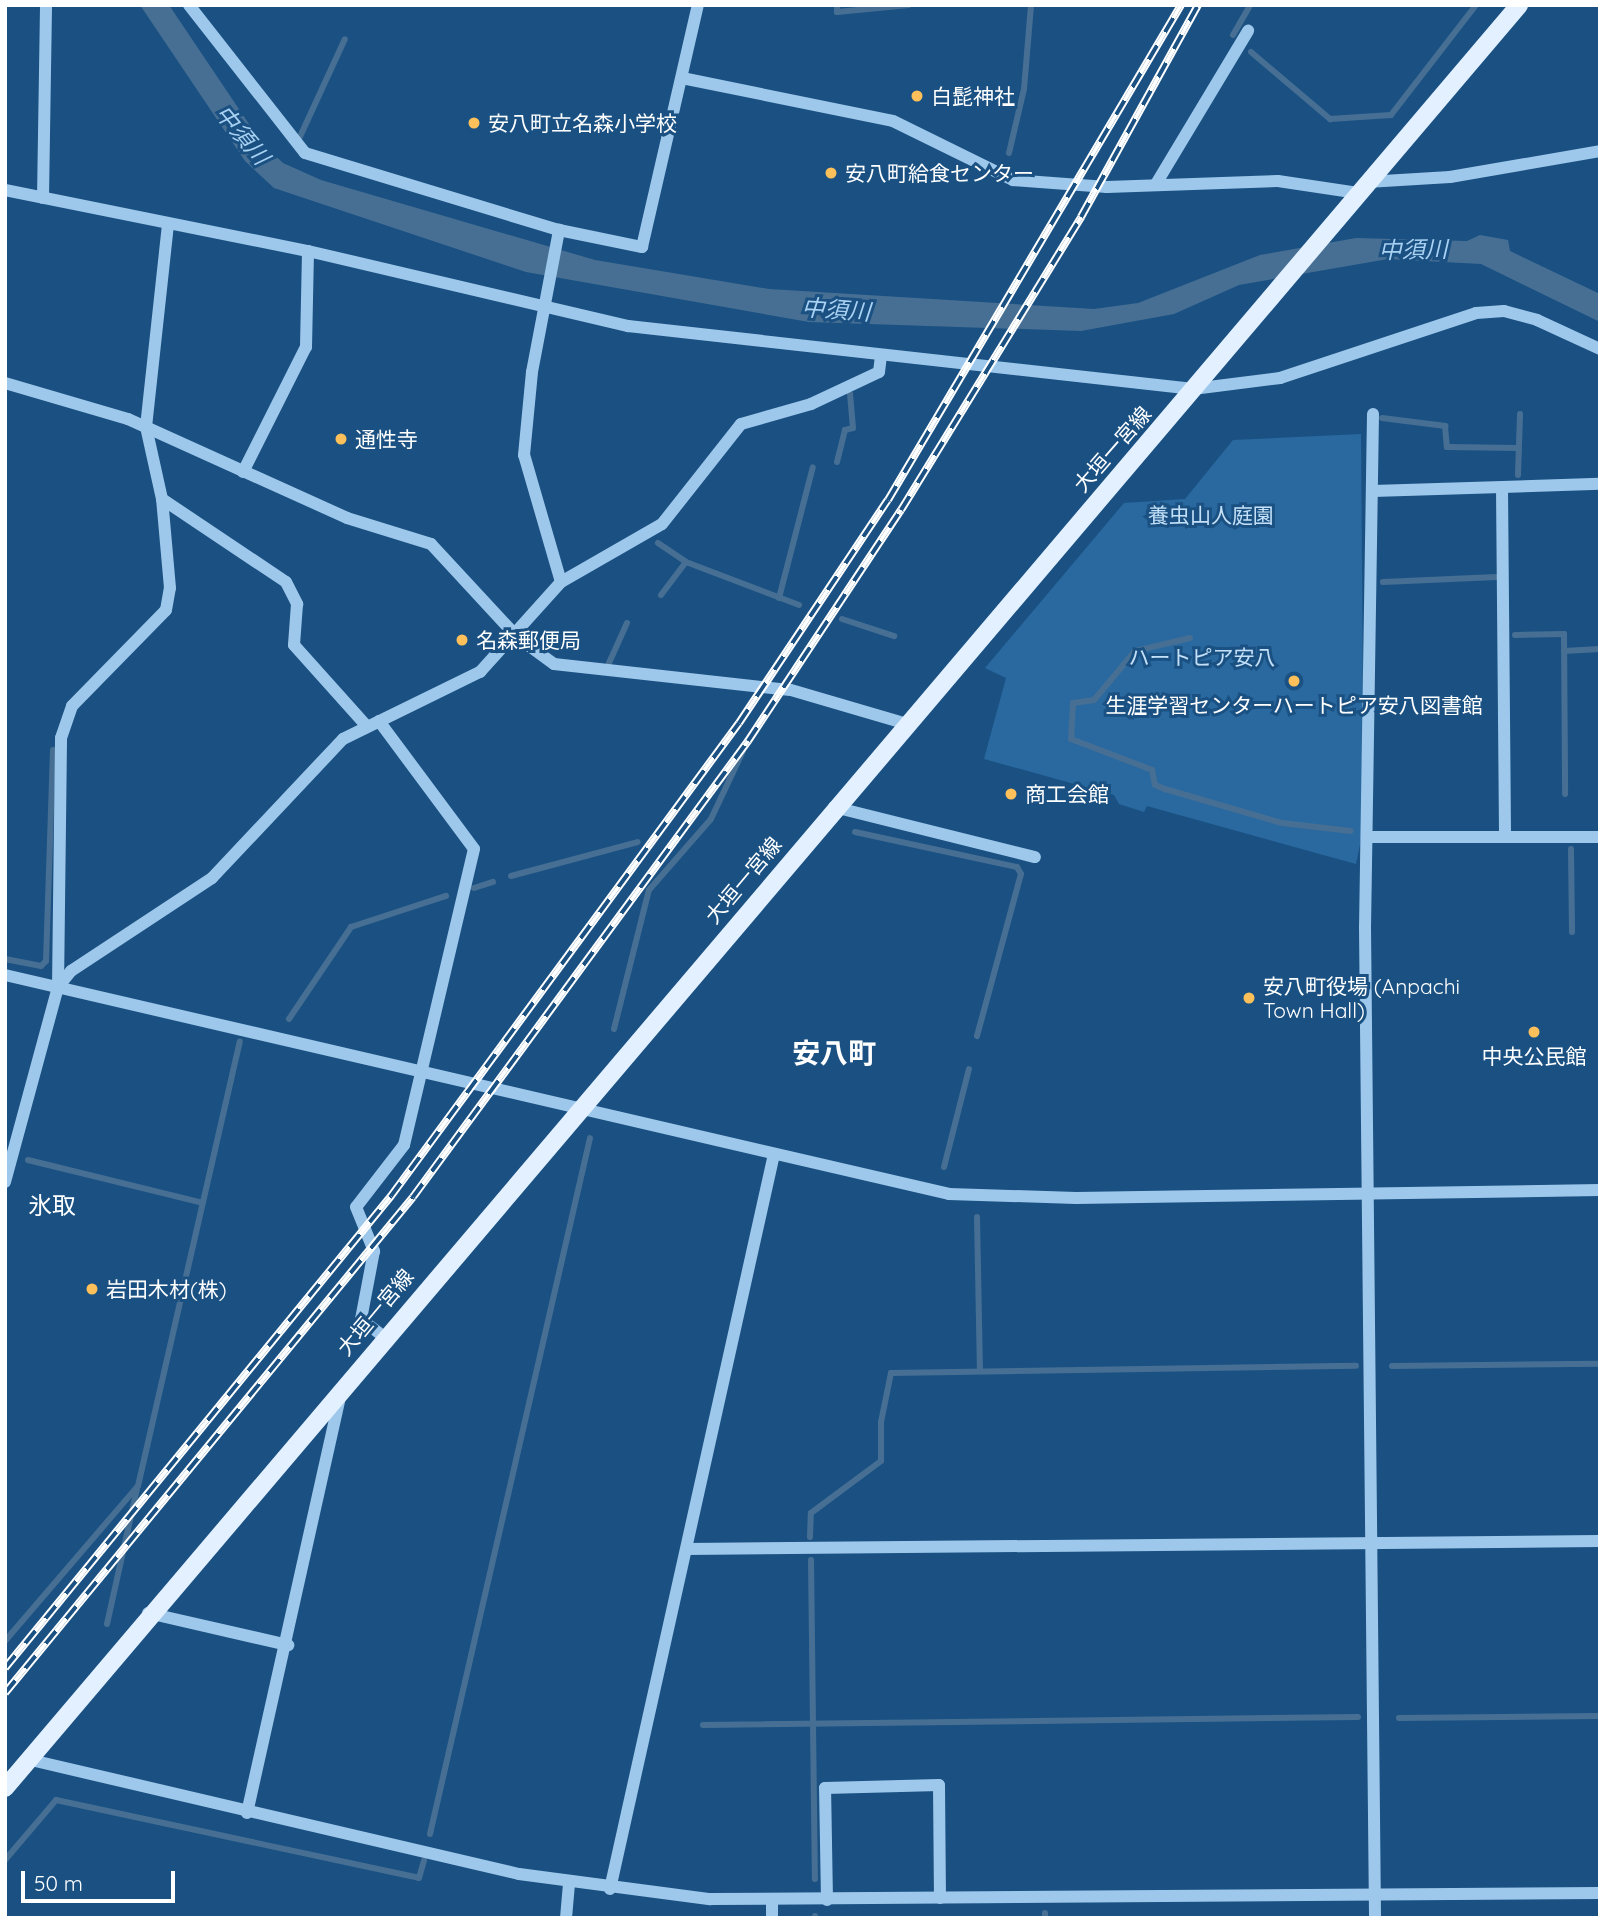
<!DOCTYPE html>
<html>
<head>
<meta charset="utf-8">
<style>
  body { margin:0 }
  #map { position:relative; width:1605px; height:1923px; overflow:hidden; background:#1a5182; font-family:Quicksand,"Noto Sans JP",sans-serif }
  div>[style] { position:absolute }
  .green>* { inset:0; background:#29699f }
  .water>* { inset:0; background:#476f94 }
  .stream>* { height:6px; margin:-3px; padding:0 3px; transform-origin:3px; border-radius:3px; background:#476f94 }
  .minor>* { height:12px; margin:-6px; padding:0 6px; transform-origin:6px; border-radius:6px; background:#9ec8eb }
  .major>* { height:18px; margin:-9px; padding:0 9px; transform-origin:9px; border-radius:9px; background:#e2f0ff }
  .rail>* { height:8px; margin-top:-4px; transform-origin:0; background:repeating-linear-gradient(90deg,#1a5182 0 16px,#fff 0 32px); box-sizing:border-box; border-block:2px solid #fff }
  .dots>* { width:19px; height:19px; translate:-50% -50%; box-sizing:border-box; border:4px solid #1a5182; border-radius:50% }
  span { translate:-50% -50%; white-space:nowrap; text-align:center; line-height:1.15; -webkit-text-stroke:6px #1a5182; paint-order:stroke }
  .poi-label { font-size:21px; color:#fff }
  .left { translate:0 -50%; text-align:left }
  .street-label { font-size:21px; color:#fff }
  .park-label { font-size:21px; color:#c3e0f8 }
  .water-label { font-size:23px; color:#a9d1f3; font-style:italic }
  .quarter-label { font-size:24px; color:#fff }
  .district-label { font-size:28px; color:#fff; font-weight:700 }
  .frame { position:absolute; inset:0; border:7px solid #fff; pointer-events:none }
  .scale { position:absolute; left:21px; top:1871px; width:154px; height:32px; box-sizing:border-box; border:4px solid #fff; border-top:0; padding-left:9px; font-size:21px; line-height:24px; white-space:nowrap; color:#fff; -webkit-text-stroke:5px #1a5182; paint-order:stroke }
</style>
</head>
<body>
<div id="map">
  <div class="green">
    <div style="clip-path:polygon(1361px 434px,1364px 825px,1356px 864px,1147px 806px,1144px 812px,1119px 804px,1114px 795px,984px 759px,1006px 678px,985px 668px,1124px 503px,1185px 499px,1233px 440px)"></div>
  </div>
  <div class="water">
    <div style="clip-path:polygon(140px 5px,169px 5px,261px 142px,283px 163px,321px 180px,595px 260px,769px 289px,1094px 309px,1138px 303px,1260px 255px,1356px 238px,1467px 241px,1480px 235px,1508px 240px,1510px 251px,1600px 294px,1600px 322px,1481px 264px,1388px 259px,1239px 285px,1174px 314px,1081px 331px,809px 322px,526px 272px,274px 188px,245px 161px)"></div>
  </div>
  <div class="stream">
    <div style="left:837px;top:5px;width:7px;rotate:90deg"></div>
    <div style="left:837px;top:12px;width:72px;rotate:-5.6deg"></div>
    <div style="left:1233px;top:35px;width:34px;rotate:-60deg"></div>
    <div style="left:1251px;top:52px;width:104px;rotate:40.3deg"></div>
    <div style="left:1330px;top:119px;width:61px;rotate:-3.8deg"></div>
    <div style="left:1391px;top:115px;width:139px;rotate:-52.3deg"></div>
    <div style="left:298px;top:141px;width:112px;rotate:-65.3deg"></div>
    <div style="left:1009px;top:153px;width:66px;rotate:-76.8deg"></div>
    <div style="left:1024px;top:89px;width:84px;rotate:-85.2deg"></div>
    <div style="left:1382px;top:418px;width:64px;rotate:7.2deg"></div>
    <div style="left:1445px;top:426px;width:21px;rotate:85deg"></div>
    <div style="left:1447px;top:447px;width:71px;rotate:0.8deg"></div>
    <div style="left:837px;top:462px;width:33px;rotate:-76deg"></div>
    <div style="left:845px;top:430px;width:8px;rotate:-14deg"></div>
    <div style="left:853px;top:428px;width:34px;rotate:-95deg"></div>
    <div style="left:1518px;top:475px;width:61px;rotate:-88.1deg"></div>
    <div style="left:658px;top:543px;width:34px;rotate:34deg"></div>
    <div style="left:686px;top:562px;width:121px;rotate:20.8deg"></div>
    <div style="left:1383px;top:582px;width:113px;rotate:-2.5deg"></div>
    <div style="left:661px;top:595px;width:41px;rotate:-52.9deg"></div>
    <div style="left:779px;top:598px;width:135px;rotate:-75.5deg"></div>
    <div style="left:842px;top:619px;width:55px;rotate:18.1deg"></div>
    <div style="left:1515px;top:635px;width:49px;rotate:-1.2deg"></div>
    <div style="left:1564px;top:634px;width:160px;rotate:89.6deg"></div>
    <div style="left:1190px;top:638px;width:57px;rotate:166.7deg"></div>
    <div style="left:1135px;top:651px;width:64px;rotate:129.9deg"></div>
    <div style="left:1094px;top:700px;width:21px;rotate:172deg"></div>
    <div style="left:1073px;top:703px;width:36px;rotate:93deg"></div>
    <div style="left:1071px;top:739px;width:87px;rotate:20.9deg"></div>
    <div style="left:1152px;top:770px;width:15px;rotate:79deg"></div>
    <div style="left:1155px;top:785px;width:11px;rotate:22deg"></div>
    <div style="left:1165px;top:789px;width:122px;rotate:16.2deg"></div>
    <div style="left:1282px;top:823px;width:69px;rotate:6.6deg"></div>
    <div style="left:1564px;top:651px;width:36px;rotate:-3deg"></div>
    <div style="left:609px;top:663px;width:44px;rotate:-65.8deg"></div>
    <div style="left:855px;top:832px;width:166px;rotate:12.2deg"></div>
    <div style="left:1017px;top:867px;width:8px;rotate:60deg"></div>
    <div style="left:1021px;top:874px;width:168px;rotate:105.2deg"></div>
    <div style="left:1571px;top:849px;width:83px;rotate:89.3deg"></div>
    <div style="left:511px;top:876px;width:131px;rotate:-15deg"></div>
    <div style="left:474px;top:888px;width:20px;rotate:-18deg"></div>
    <div style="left:5px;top:959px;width:37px;rotate:11deg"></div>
    <div style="left:41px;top:966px;width:7px;rotate:-45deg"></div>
    <div style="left:46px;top:961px;width:211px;rotate:-88.1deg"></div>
    <div style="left:289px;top:1019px;width:111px;rotate:-56deg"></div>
    <div style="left:351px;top:927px;width:100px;rotate:-18.1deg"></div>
    <div style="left:614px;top:1029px;width:143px;rotate:-75.9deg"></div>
    <div style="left:649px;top:890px;width:94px;rotate:-48.9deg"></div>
    <div style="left:711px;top:819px;width:75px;rotate:-64.8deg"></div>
    <div style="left:28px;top:1160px;width:180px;rotate:13.8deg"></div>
    <div style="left:944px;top:1167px;width:101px;rotate:-75.7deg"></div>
    <div style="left:977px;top:1217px;width:154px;rotate:88.9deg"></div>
    <div style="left:1392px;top:1366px;width:208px;rotate:-0.6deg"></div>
    <div style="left:810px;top:1537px;width:24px;rotate:-88deg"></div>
    <div style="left:811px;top:1513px;width:87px;rotate:-36.6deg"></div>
    <div style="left:881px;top:1461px;width:39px;rotate:-90deg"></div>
    <div style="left:881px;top:1422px;width:50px;rotate:-78.5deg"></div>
    <div style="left:891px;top:1373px;width:465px;rotate:-0.9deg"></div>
    <div style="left:811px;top:1560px;width:319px;rotate:89.3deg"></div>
    <div style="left:107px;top:1624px;width:138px;rotate:-77.5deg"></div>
    <div style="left:5px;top:1641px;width:204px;rotate:-49.4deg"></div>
    <div style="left:138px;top:1486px;width:456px;rotate:-77.1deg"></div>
    <div style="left:1399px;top:1718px;width:201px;rotate:-0.6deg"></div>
    <div style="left:703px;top:1725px;width:655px;rotate:-0.7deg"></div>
    <div style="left:430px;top:1834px;width:714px;rotate:-77.05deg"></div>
    <div style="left:5px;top:1860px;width:79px;rotate:-49.6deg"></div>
    <div style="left:56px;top:1800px;width:371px;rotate:12.1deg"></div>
    <div style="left:419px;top:1878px;width:18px;rotate:-74deg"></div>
    <div style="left:815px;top:1916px;width:2px;rotate:90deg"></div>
    <div style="left:1045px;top:1918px;width:5px;rotate:-90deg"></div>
  </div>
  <div class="minor">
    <div style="left:189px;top:5px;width:188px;rotate:51.9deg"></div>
    <div style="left:305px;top:153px;width:265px;rotate:16.9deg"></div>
    <div style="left:682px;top:78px;width:215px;rotate:11.5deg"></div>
    <div style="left:893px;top:121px;width:134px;rotate:26.2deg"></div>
    <div style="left:1013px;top:180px;width:94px;rotate:4.3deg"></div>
    <div style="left:1107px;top:187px;width:171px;rotate:-2deg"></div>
    <div style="left:1278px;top:181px;width:81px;rotate:8.5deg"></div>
    <div style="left:1367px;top:182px;width:83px;rotate:-3.4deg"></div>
    <div style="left:1450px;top:177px;width:152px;rotate:-9.8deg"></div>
    <div style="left:1156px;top:184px;width:179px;rotate:-59deg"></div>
    <div style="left:5px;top:190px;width:309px;rotate:11.4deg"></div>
    <div style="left:308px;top:251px;width:329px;rotate:13.2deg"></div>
    <div style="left:628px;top:326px;width:569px;rotate:6.36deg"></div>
    <div style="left:1193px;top:389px;width:88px;rotate:-7.2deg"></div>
    <div style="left:1280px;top:378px;width:206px;rotate:-18.3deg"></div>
    <div style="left:1476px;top:313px;width:28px;rotate:-4deg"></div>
    <div style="left:1504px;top:311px;width:34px;rotate:15deg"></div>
    <div style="left:1537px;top:320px;width:69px;rotate:24.7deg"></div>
    <div style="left:43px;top:198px;width:193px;rotate:-89.1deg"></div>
    <div style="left:5px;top:383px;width:128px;rotate:16.3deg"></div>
    <div style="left:128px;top:419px;width:240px;rotate:24.3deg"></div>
    <div style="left:347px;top:518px;width:88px;rotate:17.2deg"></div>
    <div style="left:431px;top:544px;width:127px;rotate:47.2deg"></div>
    <div style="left:517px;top:637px;width:46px;rotate:36.1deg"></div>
    <div style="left:554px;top:664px;width:238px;rotate:6.3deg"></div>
    <div style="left:791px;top:690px;width:121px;rotate:16.3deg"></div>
    <div style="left:1373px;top:414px;width:513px;rotate:90.89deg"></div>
    <div style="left:1365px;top:927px;width:991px;rotate:89.42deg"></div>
    <div style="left:243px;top:472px;width:140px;rotate:-63.3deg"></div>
    <div style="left:306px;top:347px;width:96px;rotate:-88.8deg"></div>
    <div style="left:1502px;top:488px;width:349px;rotate:89.5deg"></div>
    <div style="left:1373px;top:491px;width:227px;rotate:-1.8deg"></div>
    <div style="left:162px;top:499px;width:149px;rotate:33.8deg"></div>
    <div style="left:286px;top:582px;width:25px;rotate:63deg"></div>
    <div style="left:297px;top:604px;width:41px;rotate:94.2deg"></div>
    <div style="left:294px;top:645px;width:106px;rotate:48.1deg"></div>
    <div style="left:561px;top:582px;width:132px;rotate:-106.2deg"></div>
    <div style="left:524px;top:455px;width:83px;rotate:-84.5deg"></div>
    <div style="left:532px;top:372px;width:145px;rotate:-79.2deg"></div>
    <div style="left:559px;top:230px;width:85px;rotate:11.6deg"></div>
    <div style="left:642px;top:247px;width:248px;rotate:-77deg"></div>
    <div style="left:379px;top:721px;width:159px;rotate:53.4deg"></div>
    <div style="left:474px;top:849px;width:304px;rotate:103.3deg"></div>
    <div style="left:404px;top:1145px;width:78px;rotate:127.7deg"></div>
    <div style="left:356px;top:1207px;width:48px;rotate:67.8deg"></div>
    <div style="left:374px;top:1251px;width:69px;rotate:100.8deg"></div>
    <div style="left:361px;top:1319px;width:28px;rotate:38deg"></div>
    <div style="left:834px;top:807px;width:207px;rotate:14deg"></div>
    <div style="left:1370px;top:837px;width:230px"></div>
    <div style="left:5px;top:975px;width:969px;rotate:13.06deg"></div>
    <div style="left:949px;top:1194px;width:127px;rotate:1.8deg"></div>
    <div style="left:1076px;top:1198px;width:524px;rotate:-0.87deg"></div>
    <div style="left:58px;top:987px;width:21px;rotate:-51deg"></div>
    <div style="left:71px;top:971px;width:169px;rotate:-33.4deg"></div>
    <div style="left:212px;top:878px;width:191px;rotate:-46.7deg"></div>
    <div style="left:343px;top:739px;width:153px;rotate:-26.1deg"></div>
    <div style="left:480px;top:672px;width:121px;rotate:-48deg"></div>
    <div style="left:561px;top:582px;width:116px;rotate:-29.9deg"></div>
    <div style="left:662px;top:524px;width:127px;rotate:-51.7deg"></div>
    <div style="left:741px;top:424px;width:73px;rotate:-15.9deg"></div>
    <div style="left:811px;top:404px;width:75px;rotate:-25.2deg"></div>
    <div style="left:879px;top:372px;width:16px;rotate:-83deg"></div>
    <div style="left:5px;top:1182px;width:202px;rotate:-74.8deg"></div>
    <div style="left:58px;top:987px;width:249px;rotate:-89.3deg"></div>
    <div style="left:61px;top:738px;width:34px;rotate:-71deg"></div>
    <div style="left:72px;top:706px;width:134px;rotate:-45.6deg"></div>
    <div style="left:166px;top:610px;width:22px;rotate:-80deg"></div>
    <div style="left:170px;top:588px;width:89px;rotate:-95.1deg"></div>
    <div style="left:162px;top:499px;width:74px;rotate:-102.5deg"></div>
    <div style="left:146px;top:427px;width:205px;rotate:-83.8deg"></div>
    <div style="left:687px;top:1549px;width:913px;rotate:-0.5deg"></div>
    <div style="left:148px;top:1613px;width:144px;rotate:12.9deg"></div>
    <div style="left:31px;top:1760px;width:501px;rotate:13.15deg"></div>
    <div style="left:519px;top:1874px;width:193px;rotate:7.5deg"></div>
    <div style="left:710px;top:1899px;width:890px;rotate:-0.39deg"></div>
    <div style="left:247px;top:1813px;width:430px;rotate:-77.4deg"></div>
    <div style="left:610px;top:1889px;width:753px;rotate:-77.42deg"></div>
    <div style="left:772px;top:1900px;width:18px;rotate:90deg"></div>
    <div style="left:827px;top:1900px;width:112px;rotate:-91deg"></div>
    <div style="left:825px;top:1788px;width:114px;rotate:-1.5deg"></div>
    <div style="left:939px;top:1785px;width:113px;rotate:89.5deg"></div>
    <div style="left:566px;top:1918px;width:34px;rotate:-85deg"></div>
  </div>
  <div class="major">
    <div style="left:5px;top:1788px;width:2339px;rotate:-49.66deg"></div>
  </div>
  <div class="rail">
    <div style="left:5px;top:1668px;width:610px;rotate:-50.72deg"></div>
    <div style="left:391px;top:1196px;width:587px;rotate:-53.66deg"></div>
    <div style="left:739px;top:723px;width:268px;rotate:-56.3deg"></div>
    <div style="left:888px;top:500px;width:575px;rotate:-59.38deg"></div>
    <div style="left:5px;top:1693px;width:642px;rotate:-50.56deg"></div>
    <div style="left:413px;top:1197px;width:566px;rotate:-53.7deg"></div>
    <div style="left:748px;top:741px;width:277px;rotate:-56.5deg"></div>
    <div style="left:901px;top:510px;width:344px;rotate:-58.4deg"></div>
    <div style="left:1081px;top:217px;width:242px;rotate:-61.1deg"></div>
  </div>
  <div class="dots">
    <div style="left:917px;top:96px;background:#fdc05a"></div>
    <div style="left:474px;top:123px;background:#fdc05a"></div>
    <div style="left:831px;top:173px;background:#fdc05a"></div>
    <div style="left:341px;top:439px;background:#fdc05a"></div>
    <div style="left:462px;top:640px;background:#fdc05a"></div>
    <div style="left:1294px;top:681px;background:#fdc05a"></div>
    <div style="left:1011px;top:794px;background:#fdc05a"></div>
    <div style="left:1249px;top:998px;background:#fdc05a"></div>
    <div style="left:1534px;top:1032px;background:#fdc05a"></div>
    <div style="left:92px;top:1289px;background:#fdc05a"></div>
  </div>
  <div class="poi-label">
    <span class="left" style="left:931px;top:96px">白髭神社</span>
    <span class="left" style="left:488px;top:123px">安八町立名森小学校</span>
    <span class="left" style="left:845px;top:173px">安八町給食センター</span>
    <span class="left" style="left:355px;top:439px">通性寺</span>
    <span class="left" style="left:476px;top:640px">名森郵便局</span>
    <span style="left:1294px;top:705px">生涯学習センターハートピア安八図書館</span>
    <span class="left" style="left:1025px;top:794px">商工会館</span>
    <span class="left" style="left:1263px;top:998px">安八町役場 (Anpachi<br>Town Hall)</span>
    <span style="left:1534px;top:1056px">中央公民館</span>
    <span class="left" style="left:106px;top:1289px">岩田木材(株)</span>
  </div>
  <div class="street-label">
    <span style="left:1112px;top:449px;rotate:-49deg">大垣一宮線</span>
    <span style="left:743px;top:880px;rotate:-50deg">大垣一宮線</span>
    <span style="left:375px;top:1312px;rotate:-50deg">大垣一宮線</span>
  </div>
  <div class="park-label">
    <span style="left:1211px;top:515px">養虫山人庭園</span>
    <span style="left:1202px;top:657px">ハートピア安八</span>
  </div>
  <div class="water-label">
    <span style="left:242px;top:135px;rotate:50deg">中須川</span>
    <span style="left:1413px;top:250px;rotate:-1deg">中須川</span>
    <span style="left:836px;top:310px;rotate:4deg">中須川</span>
  </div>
  <div class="quarter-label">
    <span style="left:52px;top:1206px">氷取</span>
  </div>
  <div class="district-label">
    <span style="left:834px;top:1053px">安八町</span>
  </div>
  <div class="frame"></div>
  <div class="scale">50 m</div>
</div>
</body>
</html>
